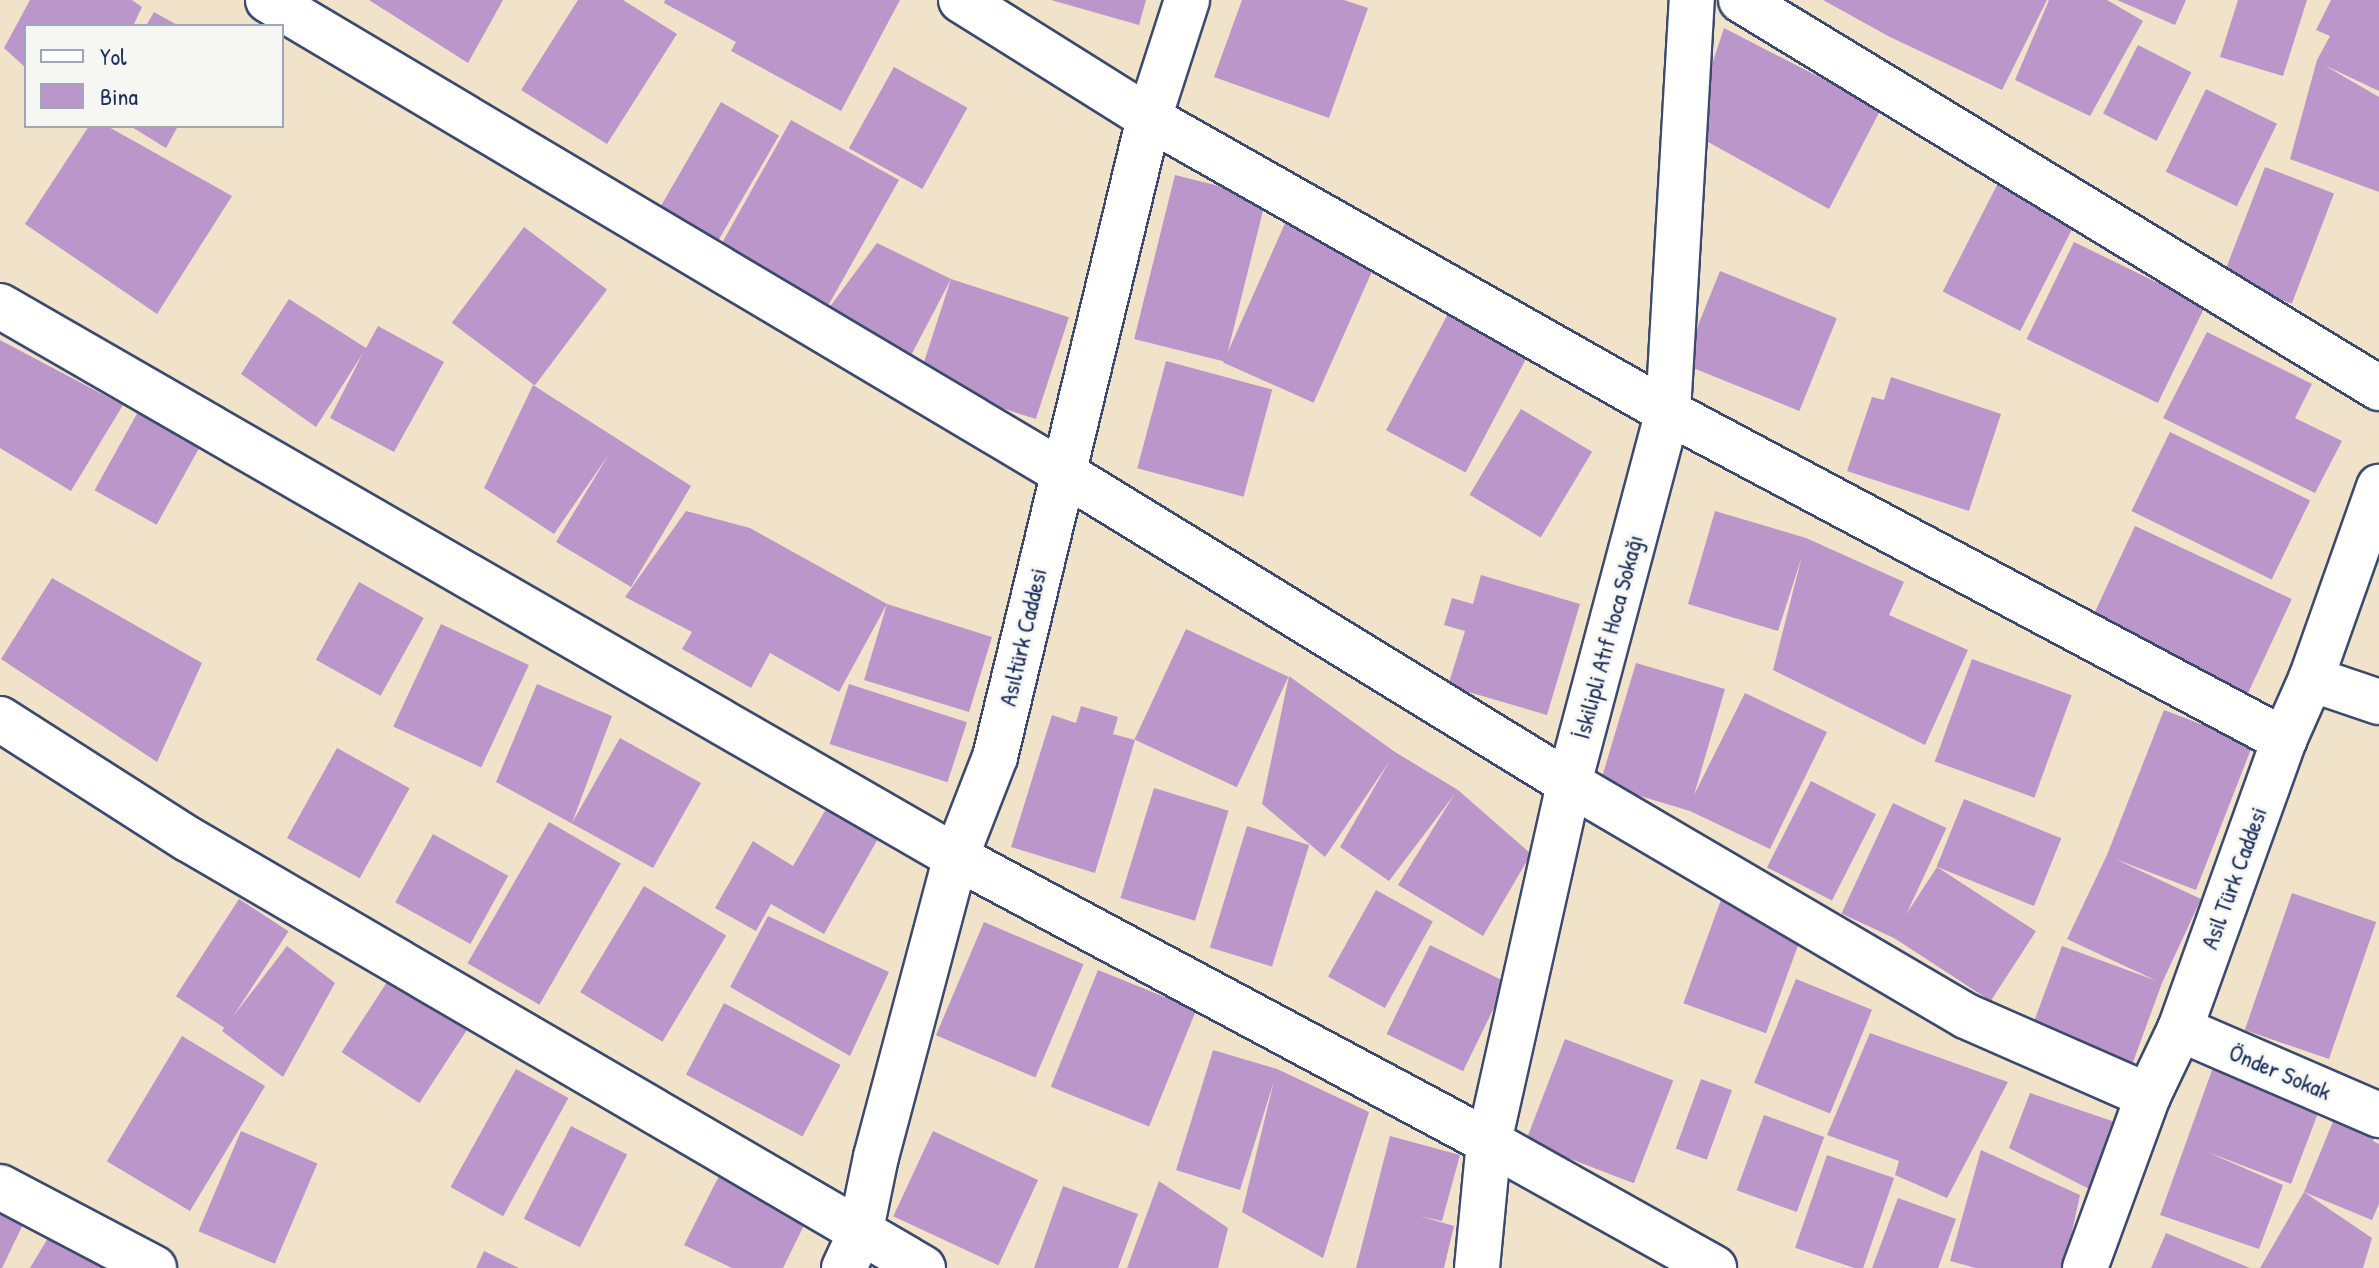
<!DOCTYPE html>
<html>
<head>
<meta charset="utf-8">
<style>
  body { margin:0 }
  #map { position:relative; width:2379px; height:1268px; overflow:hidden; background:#f0e3c9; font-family:"Patrick Hand",sans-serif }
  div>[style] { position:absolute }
  .building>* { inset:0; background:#bb96ca; transform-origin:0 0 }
  .roads { filter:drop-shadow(2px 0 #3b4a6e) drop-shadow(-2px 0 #3b4a6e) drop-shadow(0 2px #3b4a6e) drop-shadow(0 -2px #3b4a6e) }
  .minor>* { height:44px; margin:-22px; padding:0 22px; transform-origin:22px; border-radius:22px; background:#fff }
  .major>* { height:44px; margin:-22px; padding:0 22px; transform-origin:22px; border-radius:22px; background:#fff }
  span { translate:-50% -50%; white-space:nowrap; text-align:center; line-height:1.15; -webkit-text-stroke:6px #f6f6f2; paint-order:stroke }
  .street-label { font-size:24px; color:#1b2f5e }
  .legend { position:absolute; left:24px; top:24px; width:260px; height:104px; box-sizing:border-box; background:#f6f6f2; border:2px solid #9ea6b7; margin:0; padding:10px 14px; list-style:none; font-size:24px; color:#1b2f5e }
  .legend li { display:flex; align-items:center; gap:16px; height:40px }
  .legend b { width:40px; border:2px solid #9ea6b7 }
</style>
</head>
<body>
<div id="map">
  <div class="building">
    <div style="clip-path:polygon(30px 0,132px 0,142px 7px,133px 26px,26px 26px,26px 68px,4px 48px)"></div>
    <div style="clip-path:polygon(369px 0,503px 0,468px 63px)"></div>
    <div style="clip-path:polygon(578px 0,623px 0,677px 34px,607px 144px,521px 90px)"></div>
    <div style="clip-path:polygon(665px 0,900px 0,841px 111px,731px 51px,736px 42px,664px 3px)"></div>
    <div style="clip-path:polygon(1051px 0,1146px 0,1139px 25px)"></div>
    <div style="clip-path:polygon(1242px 0,1344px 0,1368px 8px,1329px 118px,1214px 77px)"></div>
    <div style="clip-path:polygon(1823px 0,2047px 0,2002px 90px,1890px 37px)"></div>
    <div style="clip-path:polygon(2049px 0,2107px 0,2143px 21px,2090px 116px,2015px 80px)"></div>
    <div style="clip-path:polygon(2117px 0,2186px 0,2175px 25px)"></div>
    <div style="clip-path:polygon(2238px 0,2307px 0,2283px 76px,2220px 57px)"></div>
    <div style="clip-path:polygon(2331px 0,2379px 0,2379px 91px,2324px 65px,2379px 97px,2379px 192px,2290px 159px,2317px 60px,2330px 36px,2316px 30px)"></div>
    <div style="clip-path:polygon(154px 12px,179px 26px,146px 26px)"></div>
    <div style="clip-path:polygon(1724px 28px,1881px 109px,1829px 209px,1690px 132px)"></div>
    <div style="left:2138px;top:45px;width:60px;height:77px;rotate:27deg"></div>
    <div style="left:894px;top:67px;width:84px;height:93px;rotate:29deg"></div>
    <div style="left:2206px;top:89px;width:79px;height:92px;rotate:26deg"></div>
    <div style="left:721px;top:102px;width:67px;height:126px;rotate:30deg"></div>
    <div style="clip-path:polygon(791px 120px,899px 180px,820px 320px,877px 243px,951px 279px,906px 365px,820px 320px,713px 259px)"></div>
    <div style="clip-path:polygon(89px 126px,107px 126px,232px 196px,157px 314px,25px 224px)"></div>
    <div style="clip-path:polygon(130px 126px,178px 126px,166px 148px)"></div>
    <div style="left:2265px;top:167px;width:74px;height:118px;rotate:21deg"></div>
    <div style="left:1175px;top:175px;width:94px;height:169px;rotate:14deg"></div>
    <div style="left:1999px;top:181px;width:87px;height:124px;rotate:27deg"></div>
    <div style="left:1287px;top:219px;width:99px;height:157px;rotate:24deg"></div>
    <div style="left:524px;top:227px;width:104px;height:120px;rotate:37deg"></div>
    <div style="left:2074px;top:242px;width:146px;height:108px;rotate:26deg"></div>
    <div style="left:1720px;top:271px;width:126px;height:100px;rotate:22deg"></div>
    <div style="left:951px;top:279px;width:124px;height:107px;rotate:18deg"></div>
    <div style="clip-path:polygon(289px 299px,366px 348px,378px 326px,444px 362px,394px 452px,330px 418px,363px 353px,316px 427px,241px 374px)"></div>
    <div style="left:1449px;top:312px;width:90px;height:134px;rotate:28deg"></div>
    <div style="clip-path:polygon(2207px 332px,2312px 384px,2295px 418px,2342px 441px,2315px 493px,2163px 418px)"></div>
    <div style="clip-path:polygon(0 340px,123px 405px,71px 491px,0 448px)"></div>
    <div style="left:1166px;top:361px;width:110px;height:111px;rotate:15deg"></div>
    <div style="clip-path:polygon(1891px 377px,2001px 414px,1969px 511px,1847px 471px,1872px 397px,1884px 400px)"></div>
    <div style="clip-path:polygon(533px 385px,691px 486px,631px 587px,556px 542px,609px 454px,554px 534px,484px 488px)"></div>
    <div style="left:144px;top:401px;width:71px;height:102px;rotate:29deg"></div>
    <div style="left:1521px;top:409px;width:83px;height:100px;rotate:31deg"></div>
    <div style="left:2170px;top:432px;width:156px;height:88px;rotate:26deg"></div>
    <div style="clip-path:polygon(686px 511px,750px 528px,887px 604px,992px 637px,969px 712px,864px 680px,887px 604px,839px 692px,770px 653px,751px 688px,682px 649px,692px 632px,625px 597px)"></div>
    <div style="clip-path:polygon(1715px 511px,1806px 538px,1904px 582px,1889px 615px,1968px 650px,1925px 745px,1773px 670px,1802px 556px,1778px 631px,1688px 604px)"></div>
    <div style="left:2135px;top:526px;width:173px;height:109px;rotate:25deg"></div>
    <div style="clip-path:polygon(1481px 575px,1580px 604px,1547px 715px,1448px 686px,1465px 631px,1444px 625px,1452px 598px,1473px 604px)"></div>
    <div style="clip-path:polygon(52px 578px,202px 663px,157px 762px,1px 659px)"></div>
    <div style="left:359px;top:582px;width:74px;height:89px;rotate:29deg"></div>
    <div style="left:441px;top:624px;width:97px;height:113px;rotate:25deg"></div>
    <div style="left:1186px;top:629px;width:113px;height:122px;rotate:25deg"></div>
    <div style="left:1972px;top:659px;width:106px;height:109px;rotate:20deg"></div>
    <div style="clip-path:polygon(1636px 663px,1725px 689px,1694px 795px,1745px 693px,1827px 732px,1770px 849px,1690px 811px,1600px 784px)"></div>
    <div style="clip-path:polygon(1289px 676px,1395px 752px,1458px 790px,1531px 854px,1483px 936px,1398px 885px,1454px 795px,1389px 881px,1340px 847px,1389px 762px,1325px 857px,1262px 804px)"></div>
    <div style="clip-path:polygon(537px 684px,612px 716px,572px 823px,620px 738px,701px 783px,653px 868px,496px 782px)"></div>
    <div style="left:849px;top:684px;width:124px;height:63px;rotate:18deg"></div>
    <div style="clip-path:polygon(1081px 706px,1118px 717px,1113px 734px,1135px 740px,1095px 873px,1011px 847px,1052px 715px,1076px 723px)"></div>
    <div style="clip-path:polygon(2164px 710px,2253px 744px,2196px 890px,2115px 859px,2201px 899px,2162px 983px,2129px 1073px,2029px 1035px,2062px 946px,2157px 981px,2067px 939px,2107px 855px)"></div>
    <div style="left:337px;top:748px;width:83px;height:103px;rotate:29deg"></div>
    <div style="left:1811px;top:781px;width:73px;height:97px;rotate:27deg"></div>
    <div style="left:1154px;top:788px;width:78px;height:115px;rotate:17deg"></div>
    <div style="left:1964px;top:799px;width:105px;height:73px;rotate:22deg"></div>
    <div style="left:1893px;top:803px;width:59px;height:122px;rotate:25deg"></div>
    <div style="clip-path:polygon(826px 809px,879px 837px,824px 934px,771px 904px,756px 931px,715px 908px,753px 841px,793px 866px)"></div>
    <div style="left:549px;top:822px;width:83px;height:163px;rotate:30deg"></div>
    <div style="left:1247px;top:826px;width:65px;height:127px;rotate:17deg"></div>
    <div style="left:433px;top:834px;width:86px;height:78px;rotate:29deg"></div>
    <div style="left:1937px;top:867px;width:118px;height:83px;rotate:33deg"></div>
    <div style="left:644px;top:886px;width:96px;height:124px;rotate:31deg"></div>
    <div style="left:1376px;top:890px;width:65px;height:99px;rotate:29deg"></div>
    <div style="left:2292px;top:893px;width:89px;height:145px;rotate:19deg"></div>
    <div style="left:1722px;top:897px;width:88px;height:113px;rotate:20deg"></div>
    <div style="left:239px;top:899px;width:59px;height:116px;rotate:33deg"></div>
    <div style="clip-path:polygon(768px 916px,889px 972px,850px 1056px,730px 987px)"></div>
    <div style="left:984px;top:922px;width:108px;height:123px;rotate:23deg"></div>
    <div style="left:1430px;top:945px;width:85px;height:99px;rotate:26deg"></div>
    <div style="clip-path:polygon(287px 946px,335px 983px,283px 1077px,222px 1031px)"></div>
    <div style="left:1098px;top:970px;width:106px;height:126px;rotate:22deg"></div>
    <div style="left:391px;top:976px;width:93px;height:91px;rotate:33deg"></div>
    <div style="left:1796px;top:979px;width:82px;height:112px;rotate:22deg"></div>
    <div style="left:724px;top:1003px;width:132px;height:81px;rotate:28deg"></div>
    <div style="clip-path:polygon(1870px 1033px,2008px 1082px,1947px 1198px,1895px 1175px,1899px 1161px,1827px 1135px)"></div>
    <div style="left:182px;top:1036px;width:97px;height:146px;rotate:31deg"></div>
    <div style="left:1565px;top:1039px;width:116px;height:110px;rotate:21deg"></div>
    <div style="clip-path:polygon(1213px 1050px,1277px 1069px,1369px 1112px,1323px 1258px,1242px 1212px,1274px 1081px,1240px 1190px,1176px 1170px)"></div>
    <div style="clip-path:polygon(2216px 1059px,2323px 1100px,2291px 1184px,2207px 1152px,2283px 1185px,2259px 1249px,2160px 1215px)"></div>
    <div style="left:516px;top:1069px;width:60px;height:135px;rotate:29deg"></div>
    <div style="left:1701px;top:1079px;width:33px;height:74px;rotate:20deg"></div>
    <div style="clip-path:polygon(2030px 1093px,2118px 1123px,2095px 1192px,2009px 1148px)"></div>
    <div style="clip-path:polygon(2337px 1112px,2378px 1128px,2373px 1141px,2379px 1144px,2379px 1204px,2372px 1220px,2304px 1192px)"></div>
    <div style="left:1764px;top:1115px;width:64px;height:80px;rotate:20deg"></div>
    <div style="left:571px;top:1126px;width:63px;height:104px;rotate:27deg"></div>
    <div style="left:241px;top:1131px;width:83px;height:109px;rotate:23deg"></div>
    <div style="left:933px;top:1131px;width:116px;height:94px;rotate:25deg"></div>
    <div style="clip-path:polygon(1390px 1136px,1460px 1155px,1442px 1221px,1420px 1216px,1454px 1226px,1444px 1268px,1356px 1268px)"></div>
    <div style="clip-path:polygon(1981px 1150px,2080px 1195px,2064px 1268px,1976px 1268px,1950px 1261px)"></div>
    <div style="left:1827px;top:1155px;width:71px;height:98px;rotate:19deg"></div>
    <div style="clip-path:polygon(721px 1172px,809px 1215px,783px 1268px,732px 1268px,684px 1245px)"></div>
    <div style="clip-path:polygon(1159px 1181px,1228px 1228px,1218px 1268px,1127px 1268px)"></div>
    <div style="clip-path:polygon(1063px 1186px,1138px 1214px,1118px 1268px,1034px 1268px)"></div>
    <div style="clip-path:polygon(2304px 1192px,2372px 1238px,2363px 1268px,2260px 1268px)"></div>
    <div style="clip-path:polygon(0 1196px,29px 1212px,2px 1268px,0 1268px)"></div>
    <div style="clip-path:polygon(1898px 1198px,1956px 1219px,1938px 1268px,1872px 1268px)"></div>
    <div style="clip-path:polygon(51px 1233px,107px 1268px,30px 1268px)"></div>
    <div style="clip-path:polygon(2166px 1233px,2250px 1268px,2151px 1268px)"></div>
    <div style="clip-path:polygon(484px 1251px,519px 1268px,476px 1268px)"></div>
  </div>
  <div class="roads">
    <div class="minor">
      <div style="left:268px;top:0;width:924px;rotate:30.73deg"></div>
      <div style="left:1062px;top:472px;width:595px;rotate:31.53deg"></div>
      <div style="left:1569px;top:783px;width:460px;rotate:30.4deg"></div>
      <div style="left:1966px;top:1016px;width:199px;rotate:23.7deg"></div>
      <div style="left:961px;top:0;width:222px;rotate:32.1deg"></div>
      <div style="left:1149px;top:118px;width:596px;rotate:29.53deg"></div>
      <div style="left:1668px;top:412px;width:698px;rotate:28.03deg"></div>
      <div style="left:1741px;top:0;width:747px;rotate:31.31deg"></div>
      <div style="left:0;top:306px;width:1103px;rotate:29.96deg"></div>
      <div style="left:956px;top:857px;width:604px;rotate:28.13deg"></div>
      <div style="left:1489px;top:1142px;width:258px;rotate:29.2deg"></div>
      <div style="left:2311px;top:679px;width:72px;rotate:18.7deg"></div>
      <div style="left:0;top:719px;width:223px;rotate:32.6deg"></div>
      <div style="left:188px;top:839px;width:851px;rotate:30.27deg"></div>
      <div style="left:2180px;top:1029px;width:217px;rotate:23.4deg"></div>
      <div style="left:0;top:1187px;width:174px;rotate:27.7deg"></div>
      <div style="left:844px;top:1268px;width:38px;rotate:-65deg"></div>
      <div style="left:860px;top:1234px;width:79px;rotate:-78.3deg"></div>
      <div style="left:876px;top:1157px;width:310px;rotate:-75.1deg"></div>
      <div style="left:956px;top:857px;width:107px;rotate:-68.7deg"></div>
      <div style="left:995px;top:757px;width:657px;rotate:-76.45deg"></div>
      <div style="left:1149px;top:118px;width:124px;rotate:-72.1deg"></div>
      <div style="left:1477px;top:1268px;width:127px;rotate:-84.6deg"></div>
      <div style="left:1489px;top:1142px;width:368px;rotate:-77.4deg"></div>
      <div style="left:1569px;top:783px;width:384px;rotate:-75.1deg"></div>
      <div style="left:1668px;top:412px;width:413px;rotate:-86.7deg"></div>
    </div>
    <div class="major">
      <div style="left:2085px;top:1268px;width:183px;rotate:-69.9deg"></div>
      <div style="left:2148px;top:1096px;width:74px;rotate:-64.5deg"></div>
      <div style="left:2180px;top:1029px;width:307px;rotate:-70.2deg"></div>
      <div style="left:2284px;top:740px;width:67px;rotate:-66.1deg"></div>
      <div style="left:2311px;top:679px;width:204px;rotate:-70.5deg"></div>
    </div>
  </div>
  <div class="street-label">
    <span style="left:1023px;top:637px;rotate:-77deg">Asıltürk Caddesi</span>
    <span style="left:1608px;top:637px;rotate:-75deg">İskilipli Atıf Hoca Sokağı</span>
    <span style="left:2234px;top:878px;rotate:-70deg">Asil Türk Caddesi</span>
    <span style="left:2280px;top:1072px;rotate:23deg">Önder Sokak</span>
  </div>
  <ul class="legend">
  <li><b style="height:10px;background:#fff"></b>Yol</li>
  <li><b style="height:22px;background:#bb96ca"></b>Bina</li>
  </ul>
</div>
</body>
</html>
